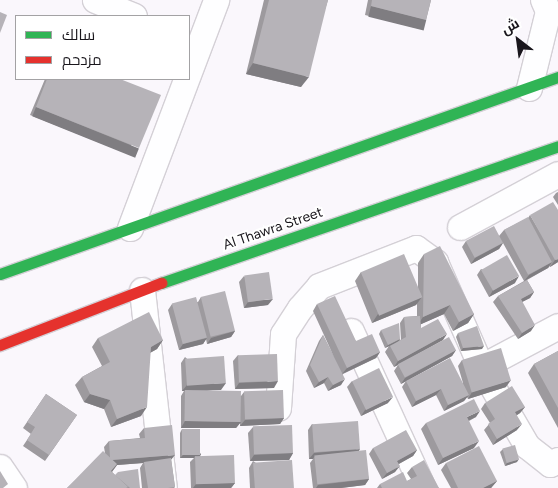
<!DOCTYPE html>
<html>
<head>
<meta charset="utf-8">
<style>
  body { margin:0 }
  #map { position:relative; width:558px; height:488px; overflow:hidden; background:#faf7fc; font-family:Figtree,Cairo,sans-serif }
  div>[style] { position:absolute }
  .roads { filter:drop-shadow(1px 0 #d4d0d6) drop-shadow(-1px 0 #d4d0d6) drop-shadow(0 1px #d4d0d6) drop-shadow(0 -1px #d4d0d6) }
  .street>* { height:25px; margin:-12.5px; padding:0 12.5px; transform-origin:12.5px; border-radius:12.5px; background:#fefeff }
  .fast>* { height:11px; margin:-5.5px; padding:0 5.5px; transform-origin:5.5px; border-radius:5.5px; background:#30b455 }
  .jam>* { height:11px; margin:-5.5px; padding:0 5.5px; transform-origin:5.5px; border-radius:5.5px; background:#e5322d }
  .wall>* { inset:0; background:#9d9a9e }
  .shaded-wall>* { inset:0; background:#7f7d81; transform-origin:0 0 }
  .building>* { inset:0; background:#b6b3b8; transform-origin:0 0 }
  span { translate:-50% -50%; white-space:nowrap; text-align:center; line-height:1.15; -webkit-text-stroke:4px #fff; paint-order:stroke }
  .street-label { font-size:14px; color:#19161c }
  .legend { position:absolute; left:15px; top:15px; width:175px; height:65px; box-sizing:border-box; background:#fff; border:1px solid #a3a2a4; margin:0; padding:6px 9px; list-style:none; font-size:15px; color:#19161c }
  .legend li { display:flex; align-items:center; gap:10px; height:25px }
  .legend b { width:25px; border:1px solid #a3a2a4 }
  .north { position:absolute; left:493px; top:15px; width:50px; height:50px; -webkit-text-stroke:4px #fff; paint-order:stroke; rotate:330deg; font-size:14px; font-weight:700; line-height:20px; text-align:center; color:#19161c }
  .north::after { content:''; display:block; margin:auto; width:18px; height:22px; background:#19161c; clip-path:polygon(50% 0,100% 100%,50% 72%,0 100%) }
</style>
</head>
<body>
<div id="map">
  <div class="roads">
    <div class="street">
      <div style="left:95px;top:0;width:42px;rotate:22.3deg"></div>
      <div style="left:529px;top:88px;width:79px;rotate:-76.1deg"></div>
      <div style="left:548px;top:11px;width:12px;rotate:-114deg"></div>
      <div style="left:460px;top:227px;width:111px;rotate:-28.4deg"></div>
      <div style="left:130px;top:228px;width:244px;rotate:-69.3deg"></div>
      <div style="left:142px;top:290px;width:199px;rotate:83.7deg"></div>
      <div style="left:351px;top:331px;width:173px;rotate:65.4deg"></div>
      <div style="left:481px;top:367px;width:87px;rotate:-28deg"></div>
      <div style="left:278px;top:408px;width:74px;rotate:-86.1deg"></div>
      <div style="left:283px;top:334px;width:31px;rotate:-57deg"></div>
      <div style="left:300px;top:308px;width:29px;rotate:-49deg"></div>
      <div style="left:319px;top:286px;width:104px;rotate:-21.4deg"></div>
      <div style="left:416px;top:248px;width:24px;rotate:36deg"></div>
      <div style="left:435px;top:262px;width:115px;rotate:66.3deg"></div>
      <div style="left:481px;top:367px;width:91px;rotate:59.8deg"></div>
      <div style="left:527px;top:446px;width:29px;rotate:38deg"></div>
      <div style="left:550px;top:464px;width:9px;rotate:-27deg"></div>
      <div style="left:0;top:467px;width:25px;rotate:56deg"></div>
    </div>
    <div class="fast">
      <div style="left:0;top:274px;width:592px;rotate:-19.45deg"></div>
      <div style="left:161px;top:283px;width:420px;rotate:-19deg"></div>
    </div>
    <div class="jam">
      <div style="left:0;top:345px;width:173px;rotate:-21.1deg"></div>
    </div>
  </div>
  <div class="wall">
    <div style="clip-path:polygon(264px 0,328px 0,301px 87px,246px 74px)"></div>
    <div style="clip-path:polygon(368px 0,431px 0,426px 20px,420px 29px,365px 15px)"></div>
    <div style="clip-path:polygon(45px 79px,120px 79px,133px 156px,30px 115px)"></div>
    <div style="clip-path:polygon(558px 192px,558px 205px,553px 197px,556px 193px)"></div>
    <div style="clip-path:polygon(530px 215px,558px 262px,550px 267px,550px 266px,548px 268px,527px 280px,534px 292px,530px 298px,522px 302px,531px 331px,518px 339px,493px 302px,498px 296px,524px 281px,503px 243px,499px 249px,471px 264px,462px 247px,466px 241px,499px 236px,504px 230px,528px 218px)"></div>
    <div style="clip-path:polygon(424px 254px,474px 314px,468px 323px,453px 331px,444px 314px,421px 324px,421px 328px,443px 340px,400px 364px,456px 350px,452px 356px,410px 379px,463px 383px,458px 366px,462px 360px,506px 387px,468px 399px,467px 397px,464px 401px,444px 411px,436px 395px,412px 407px,402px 387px,406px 381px,401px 384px,394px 371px,398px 365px,394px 367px,385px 352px,389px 346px,385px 348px,379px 334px,381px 330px,401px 340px,400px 323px,404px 317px,417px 316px,417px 303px,416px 305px,372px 323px,355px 281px,361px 272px,418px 287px,418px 263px)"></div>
    <div style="clip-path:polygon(481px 269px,515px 283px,489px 297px,477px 275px)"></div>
    <div style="clip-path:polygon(244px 276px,268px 305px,244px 308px,239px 282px)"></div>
    <div style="clip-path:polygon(201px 297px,235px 331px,231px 337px,207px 344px,206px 339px,203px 344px,179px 350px,168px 310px,172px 304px,198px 302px)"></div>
    <div style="clip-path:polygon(317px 304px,356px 341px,380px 352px,376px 358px,343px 374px,341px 385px,328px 391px,324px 383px,314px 388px,306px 371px,319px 341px,323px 335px,334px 357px,313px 311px)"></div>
    <div style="clip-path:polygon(458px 333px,482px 349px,461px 351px,456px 337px)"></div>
    <div style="clip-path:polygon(98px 338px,163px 340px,157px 349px,150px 353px,141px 416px,111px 427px,104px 409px,84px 402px,75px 385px,82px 377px,102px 366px,92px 347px)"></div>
    <div style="clip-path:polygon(558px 351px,558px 428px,528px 373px,534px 364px)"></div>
    <div style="clip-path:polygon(238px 355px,274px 388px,235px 389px,233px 361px)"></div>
    <div style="clip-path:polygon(185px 357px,221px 390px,207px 390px,241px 396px,244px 392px,284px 418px,280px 424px,240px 426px,240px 423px,236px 428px,181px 428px,181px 396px,184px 391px,182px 391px,181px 363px)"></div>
    <div style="clip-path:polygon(352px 381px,388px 403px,361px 416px,347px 387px)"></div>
    <div style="clip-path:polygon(46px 394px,77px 415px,45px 461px,23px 446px,31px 434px,23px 428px)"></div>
    <div style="clip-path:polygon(485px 403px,525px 407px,520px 413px,517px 415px,517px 430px,493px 445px,484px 430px,490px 423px,481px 409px)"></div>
    <div style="clip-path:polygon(476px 417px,469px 421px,474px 448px,438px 465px,421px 429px,426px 423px)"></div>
    <div style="clip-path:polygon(312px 424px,359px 451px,369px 479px,365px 485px,341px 488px,313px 488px,310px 463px,313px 459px,309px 459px,308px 430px)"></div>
    <div style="clip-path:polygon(253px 427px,293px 453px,289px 460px,250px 461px,248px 433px)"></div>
    <div style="clip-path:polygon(144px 428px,171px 459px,175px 487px,174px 488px,142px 488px,140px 468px,143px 463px,117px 465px,112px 472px,115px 475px,140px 488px,67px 488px,105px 453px,104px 447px,109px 441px,140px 438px,139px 434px)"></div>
    <div style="clip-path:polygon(182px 429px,201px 454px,200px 456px,235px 483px,231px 488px,191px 488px,190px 462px,194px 458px,180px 458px,180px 433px)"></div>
    <div style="clip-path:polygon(373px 448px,417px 450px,413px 456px,399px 464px,395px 472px,382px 479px,369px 454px)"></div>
    <div style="clip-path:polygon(503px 449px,517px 462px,505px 466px,500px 452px)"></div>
    <div style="clip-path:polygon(253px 461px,293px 488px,250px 488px,249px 468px)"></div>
    <div style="clip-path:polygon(446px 463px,497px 481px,491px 488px,451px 488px,441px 470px)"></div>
    <div style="clip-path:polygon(412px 467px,439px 488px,377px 488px,380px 484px,407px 481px,411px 479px,407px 473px)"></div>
  </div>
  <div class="shaded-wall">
    <div style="left:371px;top:6px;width:57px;height:11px;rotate:14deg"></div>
    <div style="clip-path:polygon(253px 63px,309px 77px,301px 87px,246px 74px)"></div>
    <div style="left:36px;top:107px;width:111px;height:10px;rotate:22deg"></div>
    <div style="clip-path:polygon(503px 243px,499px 249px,471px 264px,475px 258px)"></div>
    <div style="clip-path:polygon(558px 259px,558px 262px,550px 267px,555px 260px)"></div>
    <div style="clip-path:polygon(552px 262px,548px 268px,524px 281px,529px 275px)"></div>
    <div style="clip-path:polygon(519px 276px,515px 283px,489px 297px,493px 290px)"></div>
    <div style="clip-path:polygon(534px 292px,530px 298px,516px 305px,521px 299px)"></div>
    <div style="clip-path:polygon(422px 297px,416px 305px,372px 323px,378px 314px)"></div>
    <div style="clip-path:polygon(273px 299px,268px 305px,244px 308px,248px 302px)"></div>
    <div style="clip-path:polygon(450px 305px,444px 314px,417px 326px,423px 317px)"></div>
    <div style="clip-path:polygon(474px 314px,468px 323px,453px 331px,459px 322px)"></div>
    <div style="clip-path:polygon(535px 325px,531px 331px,518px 339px,522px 333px)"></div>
    <div style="clip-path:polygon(235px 331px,231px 337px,207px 344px,211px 338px)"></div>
    <div style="clip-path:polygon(447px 334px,443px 340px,394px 367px,398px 361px)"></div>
    <div style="clip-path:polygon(207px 338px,203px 344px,179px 350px,183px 344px)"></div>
    <div style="clip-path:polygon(400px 339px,398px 342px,385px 348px,388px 345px)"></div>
    <div style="clip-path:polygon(163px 340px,157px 349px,144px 356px,151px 347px)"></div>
    <div style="clip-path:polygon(484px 346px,482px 349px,461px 351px,463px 348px)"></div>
    <div style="clip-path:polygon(456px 350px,452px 356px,401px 384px,405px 378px)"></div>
    <div style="clip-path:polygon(380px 352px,376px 358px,342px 374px,347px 368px)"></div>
    <div style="clip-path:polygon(328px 377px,324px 383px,314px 388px,319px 382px)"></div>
    <div style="clip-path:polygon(345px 379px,341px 385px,328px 391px,333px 385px)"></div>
    <div style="clip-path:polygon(511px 380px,506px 387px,468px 399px,472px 392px)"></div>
    <div style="clip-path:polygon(278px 381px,274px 388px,235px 389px,239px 383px)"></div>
    <div style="clip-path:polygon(226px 383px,221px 390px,185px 391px,185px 390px,184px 391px,182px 391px,187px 385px)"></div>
    <div style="clip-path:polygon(441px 389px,436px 395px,412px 407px,416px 401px)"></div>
    <div style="clip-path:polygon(90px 394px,110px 400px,104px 409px,84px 402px)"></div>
    <div style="clip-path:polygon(469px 395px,464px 401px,444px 411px,448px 405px)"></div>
    <div style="clip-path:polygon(393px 397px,388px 403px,361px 416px,365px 410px)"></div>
    <div style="clip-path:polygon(147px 407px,141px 416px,111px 427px,117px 419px)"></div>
    <div style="clip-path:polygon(525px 407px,520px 413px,511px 419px,515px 412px)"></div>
    <div style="clip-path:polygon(480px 411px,476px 417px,463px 423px,467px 417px)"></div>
    <div style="clip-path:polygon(284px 418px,280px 424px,240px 426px,245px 420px)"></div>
    <div style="clip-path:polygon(185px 421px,241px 422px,236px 428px,181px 428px)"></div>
    <div style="clip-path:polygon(522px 424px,517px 430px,493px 445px,497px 439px)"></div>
    <div style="clip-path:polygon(479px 441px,474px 448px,438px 465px,443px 458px)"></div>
    <div style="clip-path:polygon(360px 449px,356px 456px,314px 457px,313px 459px,309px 459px,314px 453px)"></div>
    <div style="clip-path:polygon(417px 450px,413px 456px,393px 467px,397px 461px)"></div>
    <div style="clip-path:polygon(293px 453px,289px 460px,250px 461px,254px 455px)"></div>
    <div style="clip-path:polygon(201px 454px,199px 458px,195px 456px,194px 458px,180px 458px,183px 455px)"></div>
    <div style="clip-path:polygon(175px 455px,170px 461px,144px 462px,143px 463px,117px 465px,111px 473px,110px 460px)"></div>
    <div style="clip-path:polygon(519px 459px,517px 462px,505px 466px,507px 463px)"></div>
    <div style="clip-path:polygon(400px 466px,395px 472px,382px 479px,387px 473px)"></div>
    <div style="clip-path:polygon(369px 479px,365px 485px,341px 488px,316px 488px,318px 485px)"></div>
    <div style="clip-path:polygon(497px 481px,491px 488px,483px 488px)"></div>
    <div style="clip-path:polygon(235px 483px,231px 488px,193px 488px,196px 484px)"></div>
  </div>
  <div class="building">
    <div style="clip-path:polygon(269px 0,328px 0,309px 77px,253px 63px)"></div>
    <div style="clip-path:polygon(372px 0,431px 0,426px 20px,371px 6px)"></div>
    <div style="clip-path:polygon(0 12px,7px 15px,0 33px)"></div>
    <div style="clip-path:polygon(47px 79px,120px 79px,161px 95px,139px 148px,36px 107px)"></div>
    <div style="clip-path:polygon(553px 202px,558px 210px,558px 259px,555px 260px,530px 215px)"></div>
    <div style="left:528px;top:217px;width:51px;height:27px;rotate:62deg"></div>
    <div style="left:494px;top:226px;width:19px;height:32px;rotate:62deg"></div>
    <div style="clip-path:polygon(440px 246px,474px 314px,459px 322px,450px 305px,423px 317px,424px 254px)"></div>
    <div style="left:404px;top:254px;width:47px;height:47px;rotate:67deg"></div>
    <div style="left:507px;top:255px;width:24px;height:30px;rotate:60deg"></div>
    <div style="left:269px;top:272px;width:27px;height:25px;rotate:82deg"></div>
    <div style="clip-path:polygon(527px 280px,534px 292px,521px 299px,535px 325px,522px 333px,498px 296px)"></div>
    <div style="left:225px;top:291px;width:41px;height:25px;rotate:76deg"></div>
    <div style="clip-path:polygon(335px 296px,356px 341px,372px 334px,380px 352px,347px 368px,317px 304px)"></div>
    <div style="left:196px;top:297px;width:42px;height:25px;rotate:75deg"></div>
    <div style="clip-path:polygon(149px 312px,163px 340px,151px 347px,147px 407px,117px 419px,110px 400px,90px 394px,82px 377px,110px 362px,98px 338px)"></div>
    <div style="clip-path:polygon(420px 316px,421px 328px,438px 319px,447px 334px,398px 361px,390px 346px,406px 337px,404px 317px)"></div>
    <div style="clip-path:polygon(399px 323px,400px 339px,388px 345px,381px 330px)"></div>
    <div style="clip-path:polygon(477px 326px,484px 346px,463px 348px,458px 333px)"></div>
    <div style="clip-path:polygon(323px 335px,345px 379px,333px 385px,328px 377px,319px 382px,310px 365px)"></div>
    <div style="left:449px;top:337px;width:15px;height:58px;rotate:62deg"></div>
    <div style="left:501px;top:348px;width:34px;height:41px;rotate:73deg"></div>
    <div style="clip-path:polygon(558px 351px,558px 408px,534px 364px)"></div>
    <div style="left:277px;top:354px;width:27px;height:39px;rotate:88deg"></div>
    <div style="left:224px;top:356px;width:27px;height:39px;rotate:86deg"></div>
    <div style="clip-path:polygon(450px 358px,469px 395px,448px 405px,441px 389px,416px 401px,406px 381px)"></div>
    <div style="left:379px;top:368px;width:32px;height:30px;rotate:64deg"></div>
    <div style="clip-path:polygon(512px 386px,525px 407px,515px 412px,522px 424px,497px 439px,488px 424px,495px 419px,485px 403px)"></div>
    <div style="left:185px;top:390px;width:56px;height:31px;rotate:1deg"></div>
    <div style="left:283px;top:390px;width:28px;height:39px;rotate:88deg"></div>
    <div style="clip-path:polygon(46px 394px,77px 415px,49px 455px,27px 440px,35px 427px,27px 422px)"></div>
    <div style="clip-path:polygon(474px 399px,480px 411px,467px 417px,479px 441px,443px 458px,426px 423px)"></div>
    <div style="left:358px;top:421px;width:28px;height:46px;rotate:86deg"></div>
    <div style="clip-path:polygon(172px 425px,175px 455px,112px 460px,110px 458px,109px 441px,145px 438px,144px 428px)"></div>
    <div style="left:292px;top:425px;width:28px;height:39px;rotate:88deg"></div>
    <div style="left:182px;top:429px;width:18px;height:26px"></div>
    <div style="clip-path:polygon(406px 430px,417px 450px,397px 461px,400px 466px,387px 473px,373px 448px)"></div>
    <div style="left:515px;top:445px;width:15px;height:13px;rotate:74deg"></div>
    <div style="clip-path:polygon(479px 446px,497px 481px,483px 488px,458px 488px,446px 463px)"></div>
    <div style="left:366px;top:450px;width:29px;height:52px;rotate:84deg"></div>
    <div style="clip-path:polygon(103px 451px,117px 464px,111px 471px,128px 487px,126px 488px,67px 488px)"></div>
    <div style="left:234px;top:455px;width:28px;height:39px;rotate:88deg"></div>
    <div style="clip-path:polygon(171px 458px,175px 487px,168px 488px,148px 488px,144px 462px)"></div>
    <div style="left:292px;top:460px;width:28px;height:39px;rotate:86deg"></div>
    <div style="clip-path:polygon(424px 460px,439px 488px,382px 488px,380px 484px,403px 472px,407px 481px,417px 476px,412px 467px)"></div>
    <div style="clip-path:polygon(138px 469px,140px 488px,130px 488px,115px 475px,118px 472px)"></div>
    <div style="clip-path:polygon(0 471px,8px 484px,3px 488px,0 488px)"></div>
  </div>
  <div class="street-label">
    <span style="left:273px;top:229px;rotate:-19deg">Al Thawra Street</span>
  </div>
  <ul class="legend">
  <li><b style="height:6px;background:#30b455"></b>سالك</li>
  <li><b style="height:6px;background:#e5322d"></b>مزدحم</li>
  </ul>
  <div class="north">ش</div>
</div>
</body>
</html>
